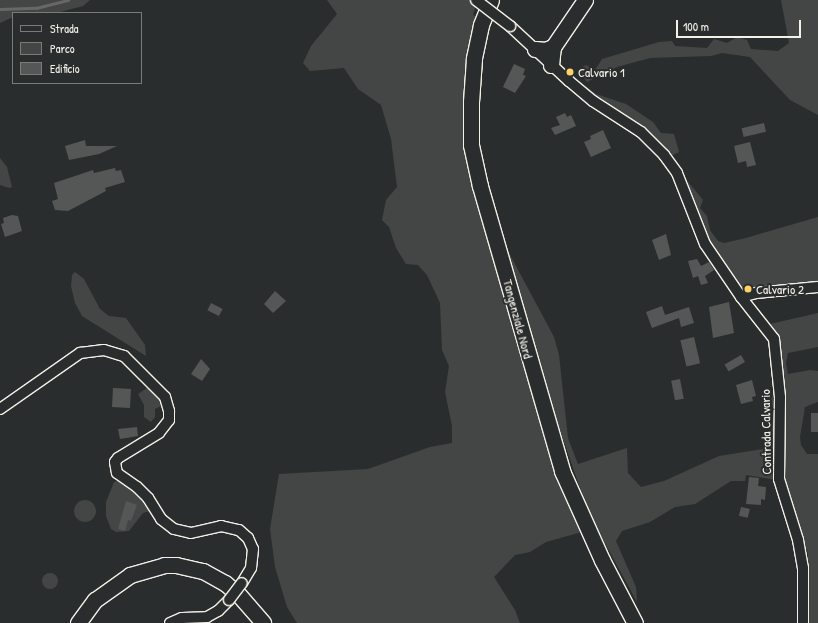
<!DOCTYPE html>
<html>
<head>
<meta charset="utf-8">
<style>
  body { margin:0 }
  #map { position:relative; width:818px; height:623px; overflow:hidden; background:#2a2d2e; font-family:"Patrick Hand",sans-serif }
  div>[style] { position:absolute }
  .green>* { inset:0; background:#444645 }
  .round { border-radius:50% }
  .stream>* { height:2.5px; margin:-1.25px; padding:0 1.25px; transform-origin:1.25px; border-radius:1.25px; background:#676866 }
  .building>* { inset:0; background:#555756; transform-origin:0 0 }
  .roads { filter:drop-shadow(1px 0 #f4f1e8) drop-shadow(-1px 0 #f4f1e8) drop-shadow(0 1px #f4f1e8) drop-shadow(0 -1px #f4f1e8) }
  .street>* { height:10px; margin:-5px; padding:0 5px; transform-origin:5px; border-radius:5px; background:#2a2d2e }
  .primary>* { height:15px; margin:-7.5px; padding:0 7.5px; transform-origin:7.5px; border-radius:7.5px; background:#2a2d2e }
  .bridges { filter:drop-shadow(1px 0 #f4f1e8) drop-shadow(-1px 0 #f4f1e8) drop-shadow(0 1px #f4f1e8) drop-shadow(0 -1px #f4f1e8) }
  .street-bridge>* { height:10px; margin:-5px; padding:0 5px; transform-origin:5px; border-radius:5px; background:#2a2d2e }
  .dots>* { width:11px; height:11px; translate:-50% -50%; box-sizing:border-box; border:2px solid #2a2d2e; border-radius:50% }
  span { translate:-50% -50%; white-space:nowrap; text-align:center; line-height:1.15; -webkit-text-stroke:4px #2a2d2e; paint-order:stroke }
  .poi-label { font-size:13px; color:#f4f1e8 }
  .left { translate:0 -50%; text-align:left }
  .street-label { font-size:13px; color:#f4f1e8 }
  .legend { position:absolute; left:12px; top:12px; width:130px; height:72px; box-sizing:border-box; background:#2a2d2e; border:1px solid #7b7b78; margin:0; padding:5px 7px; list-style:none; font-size:12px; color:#f4f1e8 }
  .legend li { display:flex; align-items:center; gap:8px; height:20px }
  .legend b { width:20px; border:1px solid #7b7b78 }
  .scale { position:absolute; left:676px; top:20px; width:125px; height:18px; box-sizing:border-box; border:2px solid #f4f1e8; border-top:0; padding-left:5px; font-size:12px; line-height:14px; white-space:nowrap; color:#f4f1e8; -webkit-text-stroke:3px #2a2d2e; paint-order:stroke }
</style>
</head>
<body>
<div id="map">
  <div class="green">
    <div style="clip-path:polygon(0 0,90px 0,83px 6px,60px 12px,13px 13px,13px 17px,0 23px)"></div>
    <div style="clip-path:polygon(327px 0,477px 0,473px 15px,480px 18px,465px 133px,582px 532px,546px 542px,530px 552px,515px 555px,494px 577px,515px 610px,520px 623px,297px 623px,287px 607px,275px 567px,270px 529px,279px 474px,368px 469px,430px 447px,452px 443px,452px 426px,445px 392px,449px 366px,442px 350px,440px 303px,427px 275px,418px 265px,406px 264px,396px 248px,389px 227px,382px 220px,386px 200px,397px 187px,391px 139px,381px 105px,358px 89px,344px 68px,310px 71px,303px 63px,311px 46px,337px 14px)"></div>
    <div style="clip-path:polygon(781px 0,818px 0,818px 115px,790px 100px,750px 57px,722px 53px,711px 56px,650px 58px,617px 67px,587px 82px,577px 70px,586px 65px,595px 70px,602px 59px,659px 42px,672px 41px,675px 46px,707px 48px,714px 39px,727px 43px,737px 37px,747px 40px,751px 49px,778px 51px,789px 43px)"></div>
    <div style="clip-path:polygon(570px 75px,596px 94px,626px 104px,653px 122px,661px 133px,674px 134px,679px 152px,669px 157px,597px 101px)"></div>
    <div style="clip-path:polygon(0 158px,7px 167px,12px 187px,9px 188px,0 185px)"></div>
    <div style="clip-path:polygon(685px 178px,703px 200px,700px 208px,707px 216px,710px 230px,718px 241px,724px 243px,746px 238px,818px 217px,818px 291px,750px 299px,770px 324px,818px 313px,818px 347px,788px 353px,786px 363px,788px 374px,810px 370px,818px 371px,818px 402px,805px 407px,800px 437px,801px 445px,807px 454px,818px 454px,818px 623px,809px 623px,808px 554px,785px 480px,779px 351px,702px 230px)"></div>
    <div style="clip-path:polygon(508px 251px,554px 337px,559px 355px,568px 438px,578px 464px,627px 448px,628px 473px,641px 487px,664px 481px,719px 456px,763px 449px,771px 435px,774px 412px,771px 399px,774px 394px,776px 480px,746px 475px,745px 481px,731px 481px,695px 504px,675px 507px,650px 522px,622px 531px,616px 541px,636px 587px,637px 602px,589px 514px,547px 393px)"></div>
    <div style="clip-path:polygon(75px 272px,84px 279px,100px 309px,109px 316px,126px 318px,145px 345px,146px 356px,82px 316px,75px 303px,71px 286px,72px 275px)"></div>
    <div style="clip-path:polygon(147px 388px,161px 396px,163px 405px,155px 409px,155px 417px,151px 422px,144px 417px,144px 405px,138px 394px)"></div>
    <div style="clip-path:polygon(120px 480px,137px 492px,150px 511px,143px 513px,129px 531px,116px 532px,111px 529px,106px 516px,106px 502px,114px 482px)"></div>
    <div class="round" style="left:74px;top:500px;width:22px;height:22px"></div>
    <div class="round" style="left:42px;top:573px;width:16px;height:16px"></div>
  </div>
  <div class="stream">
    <div style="left:0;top:9px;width:36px;rotate:-2deg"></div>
    <div style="left:36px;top:8px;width:33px;rotate:-14deg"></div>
  </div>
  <div class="building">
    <div style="clip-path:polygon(514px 64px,525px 69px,523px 75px,526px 76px,515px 93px,503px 87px)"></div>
    <div style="clip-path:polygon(565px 113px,567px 117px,571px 115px,576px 126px,555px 135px,551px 128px,560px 125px,556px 117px)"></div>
    <div style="left:764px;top:123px;width:9px;height:23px;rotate:77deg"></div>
    <div style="clip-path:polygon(603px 130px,611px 148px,591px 157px,584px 142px,591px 139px,590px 136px)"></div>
    <div style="clip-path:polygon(85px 140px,86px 146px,117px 146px,99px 154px,69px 160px,65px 146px)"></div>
    <div style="clip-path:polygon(750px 142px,756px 165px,747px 167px,746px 161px,738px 163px,734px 146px)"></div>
    <div style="clip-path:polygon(115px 168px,116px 171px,121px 170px,125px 182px,105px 188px,106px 191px,68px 211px,55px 210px,52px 201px,58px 199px,54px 183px,93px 170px,94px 173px)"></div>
    <div style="clip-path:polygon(12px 215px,18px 216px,22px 231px,5px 237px,1px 224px,4px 223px,3px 218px)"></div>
    <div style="clip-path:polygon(666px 234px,671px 255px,659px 260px,652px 240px)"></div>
    <div style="clip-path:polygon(697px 259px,701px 266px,709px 262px,714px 270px,705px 276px,708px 283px,701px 285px,698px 276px,693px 278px,688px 261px)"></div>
    <div style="clip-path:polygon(275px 291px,286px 301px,273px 313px,264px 304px)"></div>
    <div style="clip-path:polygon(729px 302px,734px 333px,713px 338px,709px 307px)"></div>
    <div style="left:211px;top:303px;width:13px;height:8px;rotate:27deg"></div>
    <div style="clip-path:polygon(662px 306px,665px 315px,689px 307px,694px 323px,681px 327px,679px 318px,652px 328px,646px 312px)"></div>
    <div style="left:694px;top:337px;width:27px;height:14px;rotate:77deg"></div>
    <div style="left:741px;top:355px;width:8px;height:19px;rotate:60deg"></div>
    <div style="clip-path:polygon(201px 359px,210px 369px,202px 381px,191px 374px)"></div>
    <div style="left:680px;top:379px;width:20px;height:9px;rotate:79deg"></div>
    <div style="clip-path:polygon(752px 380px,756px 396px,752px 397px,753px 401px,741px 404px,736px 385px)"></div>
    <div style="left:113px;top:388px;width:18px;height:19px;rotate:3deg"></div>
    <div style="left:811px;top:413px;width:7px;height:19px"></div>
    <div style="clip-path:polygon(137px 427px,138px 436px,120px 439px,118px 429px)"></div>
    <div style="clip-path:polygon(749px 477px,759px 478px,758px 486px,766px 487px,765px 500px,761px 499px,761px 505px,746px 504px)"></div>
    <div style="clip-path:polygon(126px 501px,137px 505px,131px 521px,128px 520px,125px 531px,118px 529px)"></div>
    <div style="left:741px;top:507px;width:9px;height:9px;rotate:13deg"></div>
  </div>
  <div class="roads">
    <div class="street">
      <div style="left:510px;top:26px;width:81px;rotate:43deg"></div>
      <div style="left:569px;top:81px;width:31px;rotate:40deg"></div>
      <div style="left:593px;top:101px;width:57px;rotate:32.9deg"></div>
      <div style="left:641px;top:132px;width:33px;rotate:45deg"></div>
      <div style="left:664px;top:155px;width:22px;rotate:54deg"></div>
      <div style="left:677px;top:173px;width:76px;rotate:68.5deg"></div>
      <div style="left:705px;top:244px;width:64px;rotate:55.8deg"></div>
      <div style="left:741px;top:297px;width:53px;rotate:51.8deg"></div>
      <div style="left:774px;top:339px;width:58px;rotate:84.1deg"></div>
      <div style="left:780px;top:397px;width:82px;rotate:90.7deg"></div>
      <div style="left:779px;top:479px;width:64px;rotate:72.7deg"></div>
      <div style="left:798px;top:540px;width:28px;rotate:80deg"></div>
      <div style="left:803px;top:568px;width:55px;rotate:90deg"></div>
      <div style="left:741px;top:297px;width:16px;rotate:-15deg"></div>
      <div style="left:756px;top:293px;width:62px;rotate:-5.5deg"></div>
      <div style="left:0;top:409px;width:98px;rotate:-35deg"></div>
      <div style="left:80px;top:353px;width:24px;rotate:-7deg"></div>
      <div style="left:104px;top:350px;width:21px;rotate:17deg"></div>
      <div style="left:124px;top:356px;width:58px;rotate:45deg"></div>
      <div style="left:165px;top:397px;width:15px;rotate:74deg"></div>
      <div style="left:169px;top:411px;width:9px;rotate:90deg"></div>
      <div style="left:169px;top:420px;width:16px;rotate:128deg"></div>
      <div style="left:159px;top:433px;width:48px;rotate:148.6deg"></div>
      <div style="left:118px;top:458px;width:5px;rotate:127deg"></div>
      <div style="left:115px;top:462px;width:11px;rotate:80deg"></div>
      <div style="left:117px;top:473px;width:24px;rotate:35deg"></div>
      <div style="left:137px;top:487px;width:16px;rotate:45deg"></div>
      <div style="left:148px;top:498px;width:25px;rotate:58deg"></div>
      <div style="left:161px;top:519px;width:16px;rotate:38deg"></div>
      <div style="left:174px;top:529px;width:17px;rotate:13deg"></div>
      <div style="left:191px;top:533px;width:31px;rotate:-13deg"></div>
      <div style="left:221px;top:526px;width:18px;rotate:13deg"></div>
      <div style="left:239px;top:530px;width:12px;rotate:42deg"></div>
      <div style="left:248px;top:538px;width:12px;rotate:66deg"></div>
      <div style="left:253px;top:549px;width:19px;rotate:96deg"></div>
      <div style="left:251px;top:568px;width:17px;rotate:121deg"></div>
      <div style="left:170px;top:623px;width:13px;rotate:-23deg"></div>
      <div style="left:182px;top:618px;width:25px;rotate:-2deg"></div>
      <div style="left:207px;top:617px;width:13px;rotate:-29deg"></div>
      <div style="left:218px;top:611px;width:16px;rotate:-45deg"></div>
    </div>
    <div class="primary">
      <div style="left:491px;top:0;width:27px;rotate:112deg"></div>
      <div style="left:481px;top:25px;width:35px;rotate:102deg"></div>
      <div style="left:474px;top:59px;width:43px;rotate:94deg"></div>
      <div style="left:471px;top:102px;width:43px;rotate:90deg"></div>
      <div style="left:471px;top:145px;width:42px;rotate:77.6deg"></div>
      <div style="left:480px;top:186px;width:297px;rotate:73.9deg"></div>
      <div style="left:562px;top:471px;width:98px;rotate:65.8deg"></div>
      <div style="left:602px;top:560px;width:71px;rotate:62.4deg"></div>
      <div style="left:535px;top:49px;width:10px;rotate:6deg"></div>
      <div style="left:545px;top:50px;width:9px;rotate:-21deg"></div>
      <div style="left:551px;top:65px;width:18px;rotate:-84deg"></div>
      <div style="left:553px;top:47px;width:57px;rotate:-55.8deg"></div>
      <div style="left:78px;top:623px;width:29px;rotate:-54deg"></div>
      <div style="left:95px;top:600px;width:43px;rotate:-35.5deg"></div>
      <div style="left:130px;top:575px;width:35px;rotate:-16deg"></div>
      <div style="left:164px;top:565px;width:12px"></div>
      <div style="left:176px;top:565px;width:28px;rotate:13deg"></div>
      <div style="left:203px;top:571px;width:25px;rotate:29deg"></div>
      <div style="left:225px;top:583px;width:18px;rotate:41deg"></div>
      <div style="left:239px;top:595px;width:37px;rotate:49deg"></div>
    </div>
  </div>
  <div class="bridges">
    <div class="street-bridge">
      <div style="left:476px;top:0;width:43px;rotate:37.4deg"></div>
      <div style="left:229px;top:600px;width:21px;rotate:-53deg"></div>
    </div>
  </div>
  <div class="dots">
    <div style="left:570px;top:72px;background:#ffd166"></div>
    <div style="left:748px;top:289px;background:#ffd166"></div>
  </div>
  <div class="poi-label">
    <span class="left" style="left:578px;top:72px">Calvario 1</span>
    <span class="left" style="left:756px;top:289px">Calvario 2</span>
  </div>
  <div class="street-label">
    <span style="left:518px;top:319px;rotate:75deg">Tangenziale Nord</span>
    <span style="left:766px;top:432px;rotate:-91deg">Contrada Calvario</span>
  </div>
  <ul class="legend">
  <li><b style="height:5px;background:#2a2d2e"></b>Strada</li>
  <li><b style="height:11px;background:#444645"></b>Parco</li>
  <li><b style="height:11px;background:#555756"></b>Edificio</li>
  </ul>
  <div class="scale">100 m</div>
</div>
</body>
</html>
